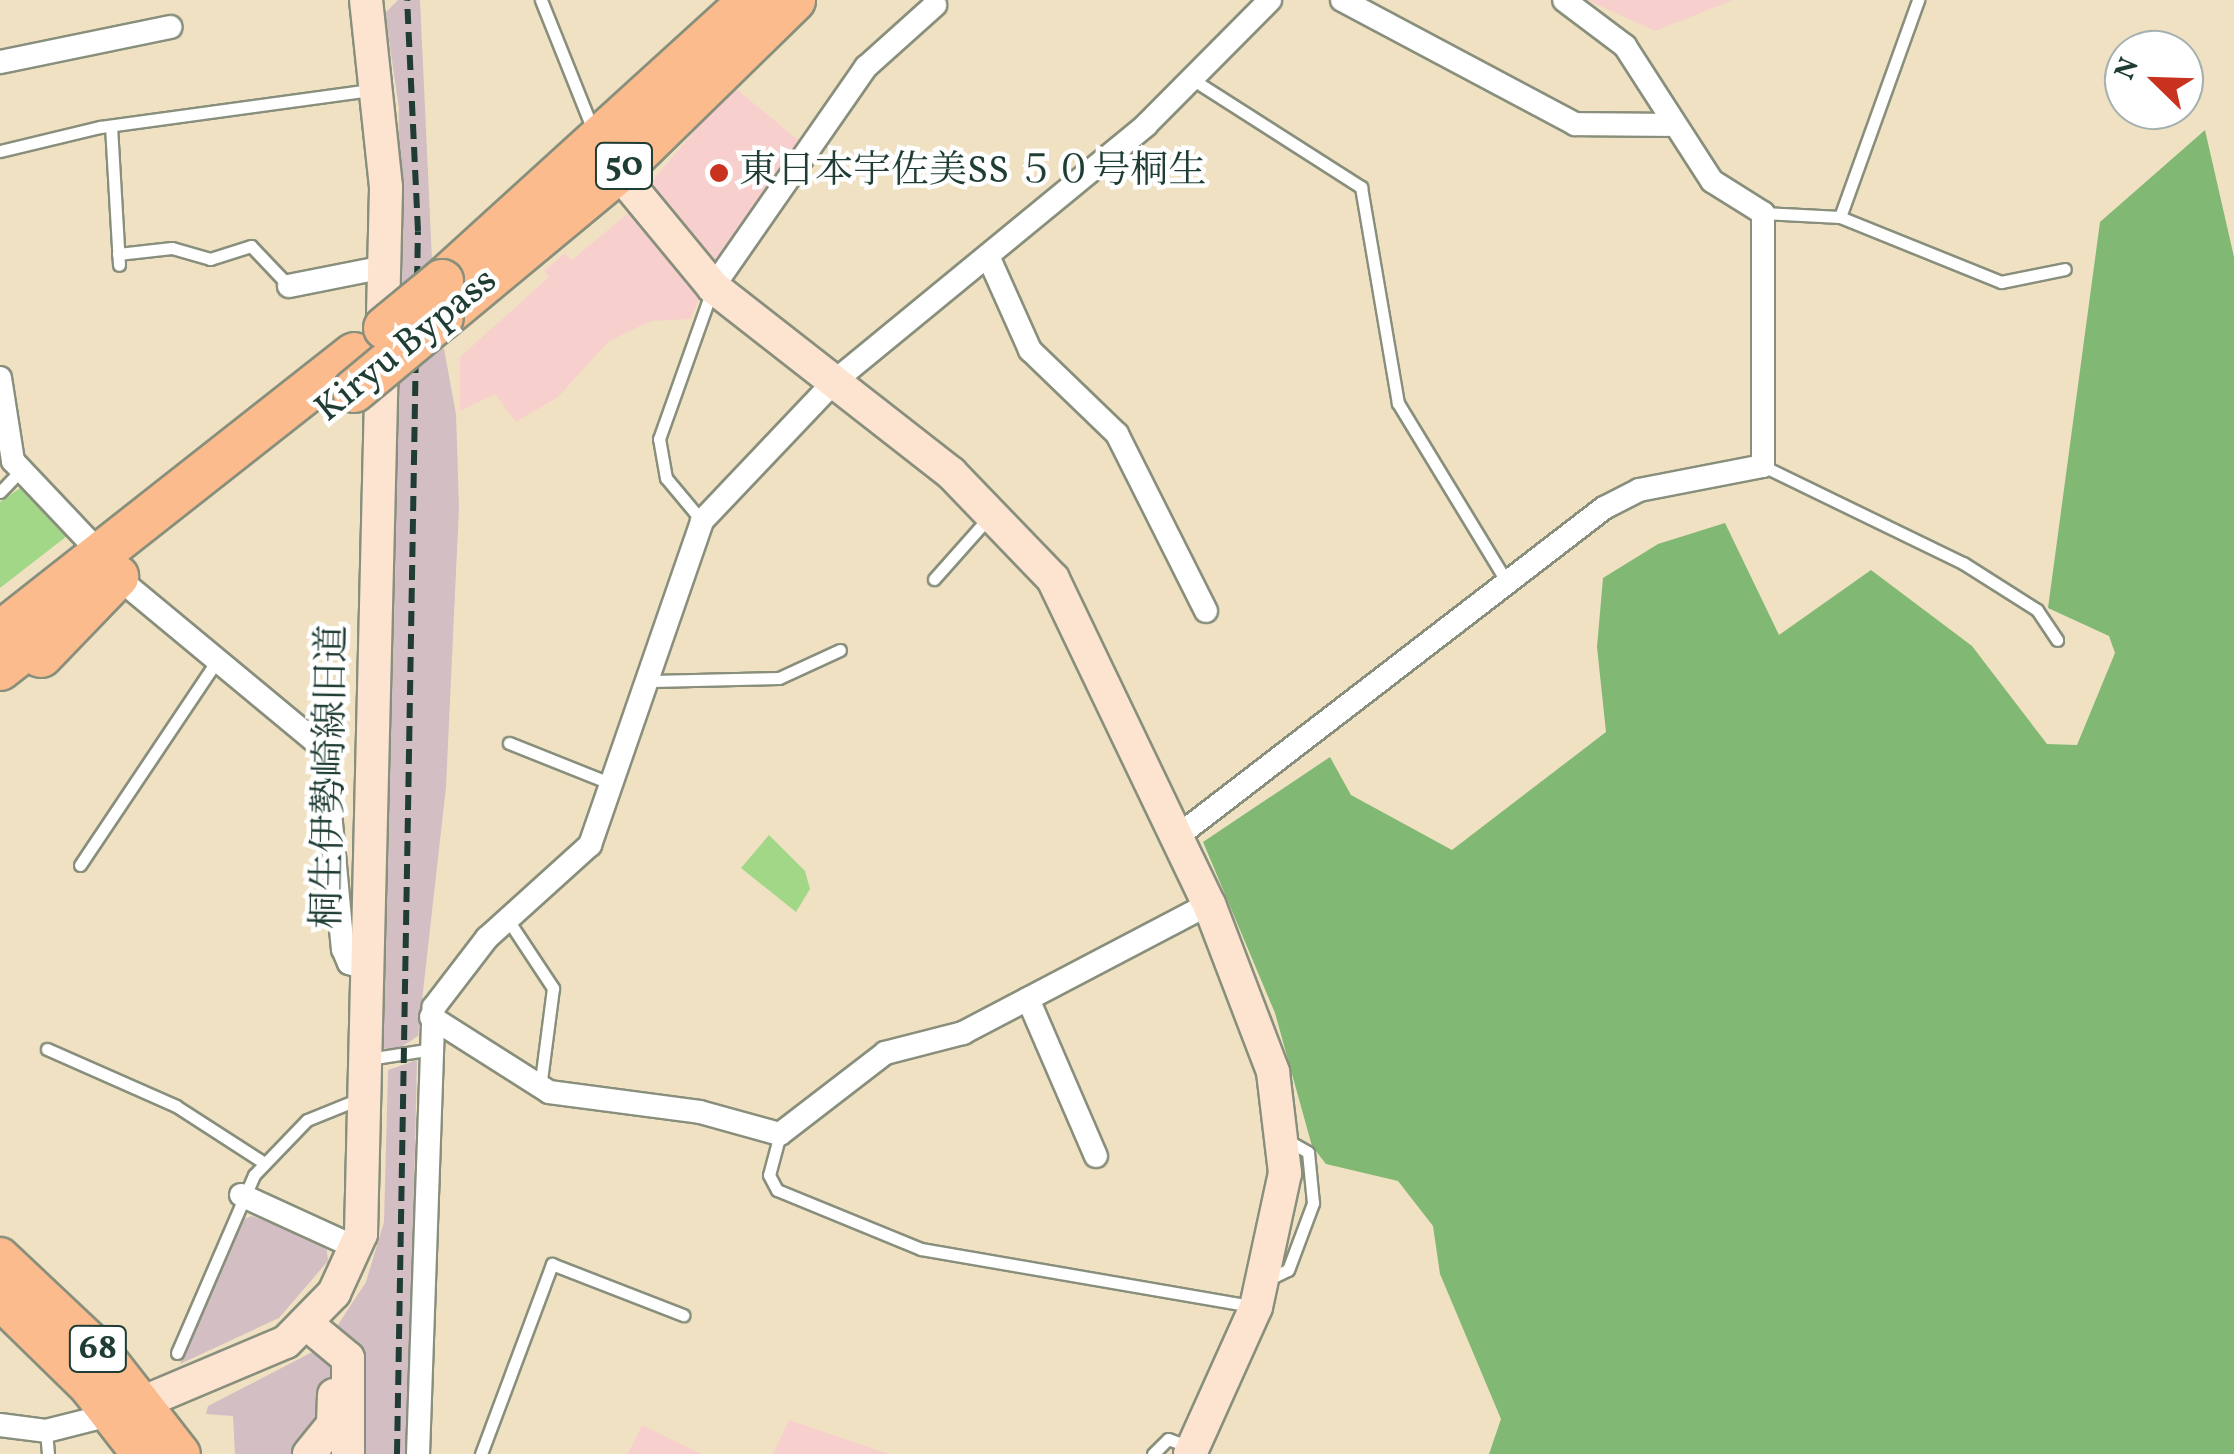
<!DOCTYPE html>
<html>
<head>
<meta charset="utf-8">
<style>
  body { margin:0 }
  #map { position:relative; width:2234px; height:1454px; overflow:hidden; background:#f0e1c3; font-family:Vollkorn,"Noto Serif JP",serif }
  div>[style] { position:absolute }
  .built>* { inset:0; background:#f7d0cd }
  .industrial>* { inset:0; background:#d2bec3 }
  .green>* { inset:0; background:#a2d787 }
  .forest>* { inset:0; background:#81b874 }
  .roads { filter:drop-shadow(2px 0 #888f7c) drop-shadow(-2px 0 #888f7c) drop-shadow(0 2px #888f7c) drop-shadow(0 -2px #888f7c) }
  .lane>* { height:11px; margin:-5.5px; padding:0 5.5px; transform-origin:5.5px; border-radius:5.5px; background:#fff }
  .street>* { height:22px; margin:-11px; padding:0 11px; transform-origin:11px; border-radius:11px; background:#fff }
  .secondary>* { height:32px; margin:-16px; padding:0 16px; transform-origin:16px; border-radius:16px; background:#fde4d1 }
  .primary>* { height:38px; margin:-19px; padding:0 19px; transform-origin:19px; border-radius:19px; background:#fbbb8d }
  .highway>* { height:42px; margin:-21px; padding:0 21px; transform-origin:21px; border-radius:21px; background:#fbbb8d }
  .rail>* { height:6px; margin-top:-3px; transform-origin:0; background:repeating-linear-gradient(90deg,#1f3d34 0 15px,transparent 0 23px) }
  .bridges { filter:drop-shadow(2px 0 #888f7c) drop-shadow(-2px 0 #888f7c) drop-shadow(0 2px #888f7c) drop-shadow(0 -2px #888f7c) }
  .highway-bridge>* { height:42px; margin:-21px; padding:0 21px; transform-origin:21px; border-radius:21px; background:#fbbb8d }
  .dots>* { width:28px; height:28px; translate:-50% -50%; box-sizing:border-box; border:5px solid #fff; border-radius:50% }
  span { translate:-50% -50%; white-space:nowrap; text-align:center; line-height:1.15; -webkit-text-stroke:9px #fff; paint-order:stroke }
  .shield-label span { padding:2px 8px; background:#fff; border:2px solid; border-radius:8px; -webkit-text-stroke-width:0 }
  .shield-label { font-size:35px; color:#1f3d34; font-weight:700 }
  .poi-label { font-size:38px; color:#1f3d34 }
  .left { translate:0 -50%; text-align:left }
  .street-label { font-size:38px; color:#1f3d34 }
  .north { position:absolute; left:2104px; top:30px; width:100px; height:100px; box-sizing:border-box; background:#fff; border:2px solid #a5b1ae; border-radius:50%; rotate:293deg; font-size:28px; font-weight:700; line-height:40px; text-align:center; color:#1f3d34 }
  .north::after { content:''; display:block; margin:auto; width:35px; height:45px; background:#c8321e; clip-path:polygon(50% 0,100% 100%,50% 72%,0 100%) }
</style>
</head>
<body>
<div id="map">
  <div class="built">
    <div style="clip-path:polygon(1587px 0,1733px 0,1655px 31px)"></div>
    <div style="clip-path:polygon(733px 86px,804px 145px,718px 264px,708px 264px,647px 187px)"></div>
    <div style="clip-path:polygon(634px 208px,700px 295px,691px 319px,651px 321px,609px 341px,558px 397px,516px 422px,495px 394px,460px 411px,460px 357px,549px 277px,544px 271px,565px 253px,572px 260px)"></div>
    <div style="clip-path:polygon(789px 1420px,889px 1454px,773px 1454px)"></div>
    <div style="clip-path:polygon(642px 1425px,693px 1450px,702px 1454px,628px 1454px)"></div>
  </div>
  <div class="industrial">
    <div style="clip-path:polygon(398px 0,420px 0,436px 347px,444px 349px,456px 414px,459px 507px,446px 787px,418px 1036px,395px 1051px,383px 1048px,399px 108px,385px 13px)"></div>
    <div style="clip-path:polygon(417px 1060px,408px 1454px,235px 1454px,233px 1416px,206px 1414px,208px 1406px,324px 1346px,366px 1282px,384px 1222px,388px 1070px)"></div>
    <div style="clip-path:polygon(252px 1216px,326px 1243px,328px 1261px,279px 1318px,180px 1364px,236px 1222px)"></div>
  </div>
  <div class="green">
    <div style="clip-path:polygon(20px 488px,67px 536px,0 588px,0 502px)"></div>
    <div style="clip-path:polygon(769px 835px,805px 871px,810px 889px,796px 912px,741px 868px)"></div>
  </div>
  <div class="forest">
    <div style="clip-path:polygon(2205px 130px,2234px 257px,2234px 1454px,1489px 1454px,1501px 1419px,1440px 1274px,1433px 1226px,1398px 1181px,1326px 1164px,1312px 1146px,1275px 1013px,1203px 842px,1330px 757px,1351px 795px,1452px 850px,1606px 732px,1597px 647px,1603px 578px,1658px 544px,1725px 523px,1779px 635px,1871px 570px,1972px 646px,2047px 744px,2077px 745px,2115px 653px,2109px 636px,2048px 608px,2100px 222px)"></div>
  </div>
  <div class="roads">
    <div class="lane">
      <div style="left:541px;top:0;width:140px;rotate:68.2deg"></div>
      <div style="left:1192px;top:79px;width:201px;rotate:32.6deg"></div>
      <div style="left:1361px;top:187px;width:219px;rotate:80.3deg"></div>
      <div style="left:1398px;top:403px;width:210px;rotate:58.7deg"></div>
      <div style="left:111px;top:126px;width:139px;rotate:86.7deg"></div>
      <div style="left:0;top:151px;width:103px;rotate:-13.5deg"></div>
      <div style="left:100px;top:127px;width:273px;rotate:-7.8deg"></div>
      <div style="left:1763px;top:213px;width:77px;rotate:3deg"></div>
      <div style="left:1840px;top:217px;width:174px;rotate:22deg"></div>
      <div style="left:2001px;top:282px;width:65px;rotate:-11.5deg"></div>
      <div style="left:1840px;top:217px;width:231px;rotate:-70.2deg"></div>
      <div style="left:118px;top:254px;width:54px;rotate:-6.3deg"></div>
      <div style="left:172px;top:248px;width:40px;rotate:16deg"></div>
      <div style="left:210px;top:259px;width:43px;rotate:-17.6deg"></div>
      <div style="left:251px;top:246px;width:55px;rotate:46.5deg"></div>
      <div style="left:1763px;top:466px;width:222px;rotate:25.9deg"></div>
      <div style="left:1963px;top:563px;width:88px;rotate:32.4deg"></div>
      <div style="left:2037px;top:610px;width:36px;rotate:56deg"></div>
      <div style="left:0;top:492px;width:29px;rotate:-46deg"></div>
      <div style="left:702px;top:521px;width:56px;rotate:-129.9deg"></div>
      <div style="left:666px;top:478px;width:40px;rotate:-100deg"></div>
      <div style="left:659px;top:439px;width:158px;rotate:-70.4deg"></div>
      <div style="left:934px;top:579px;width:84px;rotate:-48.4deg"></div>
      <div style="left:652px;top:681px;width:127px;rotate:-1.4deg"></div>
      <div style="left:779px;top:678px;width:67px;rotate:-24.7deg"></div>
      <div style="left:509px;top:743px;width:111px;rotate:21.7deg"></div>
      <div style="left:80px;top:865px;width:243px;rotate:-56.2deg"></div>
      <div style="left:508px;top:920px;width:82px;rotate:56.5deg"></div>
      <div style="left:553px;top:988px;width:101px;rotate:97.4deg"></div>
      <div style="left:47px;top:1049px;width:141px;rotate:23.8deg"></div>
      <div style="left:176px;top:1106px;width:103px;rotate:32.8deg"></div>
      <div style="left:368px;top:1059px;width:59px;rotate:-8.8deg"></div>
      <div style="left:780px;top:1134px;width:42px;rotate:105deg"></div>
      <div style="left:769px;top:1175px;width:17px;rotate:62deg"></div>
      <div style="left:777px;top:1190px;width:156px;rotate:22.3deg"></div>
      <div style="left:921px;top:1249px;width:336px;rotate:9.8deg"></div>
      <div style="left:1265px;top:1281px;width:25px;rotate:-26deg"></div>
      <div style="left:1288px;top:1270px;width:72px;rotate:-69.5deg"></div>
      <div style="left:1313px;top:1203px;width:51px;rotate:-95.6deg"></div>
      <div style="left:1308px;top:1152px;width:26px;rotate:-151deg"></div>
      <div style="left:177px;top:1353px;width:194px;rotate:-66.6deg"></div>
      <div style="left:254px;top:1175px;width:76px;rotate:-46.1deg"></div>
      <div style="left:307px;top:1120px;width:56px;rotate:-22deg"></div>
      <div style="left:46px;top:1431px;width:23px;rotate:85deg"></div>
      <div style="left:481px;top:1454px;width:203px;rotate:-69.5deg"></div>
      <div style="left:552px;top:1264px;width:141px;rotate:21.3deg"></div>
      <div style="left:1153px;top:1454px;width:21px;rotate:-45deg"></div>
      <div style="left:1168px;top:1439px;width:23px;rotate:20deg"></div>
    </div>
    <div class="street">
      <div style="left:1342px;top:0;width:264px;rotate:28deg"></div>
      <div style="left:1575px;top:124px;width:93px;rotate:0.6deg"></div>
      <div style="left:0;top:62px;width:174px;rotate:-11.6deg"></div>
      <div style="left:988px;top:256px;width:103px;rotate:65.9deg"></div>
      <div style="left:1030px;top:350px;width:121px;rotate:44deg"></div>
      <div style="left:1117px;top:434px;width:198px;rotate:63.3deg"></div>
      <div style="left:289px;top:286px;width:98px;rotate:-11.2deg"></div>
      <div style="left:713px;top:287px;width:268px;rotate:-55.2deg"></div>
      <div style="left:866px;top:67px;width:93px;rotate:-41.9deg"></div>
      <div style="left:0;top:378px;width:84px;rotate:81.1deg"></div>
      <div style="left:13px;top:461px;width:128px;rotate:46.6deg"></div>
      <div style="left:117px;top:577px;width:269px;rotate:39.7deg"></div>
      <div style="left:324px;top:749px;width:201px;rotate:84.6deg"></div>
      <div style="left:343px;top:949px;width:15px;rotate:67deg"></div>
      <div style="left:349px;top:963px;width:21px;rotate:17deg"></div>
      <div style="left:1174px;top:839px;width:543px;rotate:-37.59deg"></div>
      <div style="left:1604px;top:508px;width:39px;rotate:-27deg"></div>
      <div style="left:1639px;top:490px;width:126px;rotate:-11deg"></div>
      <div style="left:1763px;top:466px;width:253px;rotate:-90deg"></div>
      <div style="left:1763px;top:213px;width:60px;rotate:-147.9deg"></div>
      <div style="left:1712px;top:181px;width:161px;rotate:-122.8deg"></div>
      <div style="left:1625px;top:46px;width:76px;rotate:-143deg"></div>
      <div style="left:1028px;top:999px;width:171px;rotate:66.6deg"></div>
      <div style="left:431px;top:1017px;width:140px;rotate:32.4deg"></div>
      <div style="left:549px;top:1092px;width:152px;rotate:7.5deg"></div>
      <div style="left:700px;top:1112px;width:83px;rotate:15.4deg"></div>
      <div style="left:780px;top:1134px;width:133px;rotate:-37.6deg"></div>
      <div style="left:885px;top:1053px;width:81px;rotate:-14.4deg"></div>
      <div style="left:963px;top:1033px;width:278px;rotate:-27.7deg"></div>
      <div style="left:241px;top:1195px;width:128px;rotate:24.6deg"></div>
      <div style="left:0;top:1425px;width:46px;rotate:7.4deg"></div>
      <div style="left:46px;top:1431px;width:69px;rotate:-14.2deg"></div>
      <div style="left:418px;top:1454px;width:447px;rotate:-88deg"></div>
      <div style="left:434px;top:1007px;width:87px;rotate:-52.5deg"></div>
      <div style="left:487px;top:938px;width:139px;rotate:-42.1deg"></div>
      <div style="left:590px;top:845px;width:343px;rotate:-70.9deg"></div>
      <div style="left:702px;top:521px;width:195px;rotate:-46.5deg"></div>
      <div style="left:836px;top:380px;width:401px;rotate:-39.4deg"></div>
      <div style="left:1146px;top:125px;width:176px;rotate:-45.2deg"></div>
    </div>
    <div class="secondary">
      <div style="left:606px;top:157px;width:168px;rotate:50.5deg"></div>
      <div style="left:713px;top:287px;width:302px;rotate:38deg"></div>
      <div style="left:951px;top:473px;width:147px;rotate:46.1deg"></div>
      <div style="left:1053px;top:579px;width:361px;rotate:64.4deg"></div>
      <div style="left:1209px;top:904px;width:180px;rotate:69.1deg"></div>
      <div style="left:1273px;top:1072px;width:102px;rotate:83.2deg"></div>
      <div style="left:1285px;top:1173px;width:137px;rotate:102.2deg"></div>
      <div style="left:1256px;top:1307px;width:161px;rotate:114.2deg"></div>
      <div style="left:307px;top:1324px;width:53px;rotate:39.7deg"></div>
      <div style="left:348px;top:1358px;width:96px;rotate:90deg"></div>
      <div style="left:120px;top:1412px;width:180px;rotate:-22.9deg"></div>
      <div style="left:286px;top:1342px;width:69px;rotate:-45.6deg"></div>
      <div style="left:334px;top:1293px;width:65px;rotate:-65.4deg"></div>
      <div style="left:361px;top:1234px;width:1047px;rotate:-88.63deg"></div>
      <div style="left:386px;top:187px;width:188px;rotate:-96.1deg"></div>
      <div style="left:309px;top:1454px;width:38px;rotate:-51deg"></div>
      <div style="left:333px;top:1424px;width:29px;rotate:-88deg"></div>
    </div>
    <div class="primary">
      <div style="left:0;top:1257px;width:140px;rotate:43.3deg"></div>
      <div style="left:102px;top:1353px;width:128px;rotate:52deg"></div>
      <div style="left:0;top:1300px;width:124px;rotate:44.3deg"></div>
      <div style="left:89px;top:1387px;width:85px;rotate:52.2deg"></div>
    </div>
    <div class="highway">
      <div style="left:442px;top:281px;width:418px;rotate:-42.3deg"></div>
      <div style="left:442px;top:318px;width:229px;rotate:-39.7deg"></div>
      <div style="left:618px;top:172px;width:246px;rotate:-44.3deg"></div>
      <div style="left:0;top:633px;width:451px;rotate:-38.2deg"></div>
      <div style="left:41px;top:656px;width:110px;rotate:-46.1deg"></div>
      <div style="left:0;top:669px;width:70px;rotate:-38deg"></div>
    </div>
  </div>
  <div class="rail">
    <div style="left:397px;top:1454px;width:1223px;rotate:-89.02deg"></div>
    <div style="left:418px;top:231px;width:231px;rotate:-92.7deg"></div>
  </div>
  <div class="bridges">
    <div class="highway-bridge">
      <div style="left:385px;top:328px;width:74px;rotate:-39.5deg"></div>
      <div style="left:354px;top:391px;width:114px;rotate:-39.7deg"></div>
    </div>
  </div>
  <div class="dots">
    <div style="left:719px;top:173px;background:#c8321e"></div>
  </div>
  <div class="shield-label">
    <span style="left:624px;top:166px">50</span>
    <span style="left:98px;top:1349px">68</span>
  </div>
  <div class="poi-label">
    <span class="left" style="left:739px;top:173px">東日本宇佐美SS ５０号桐生</span>
  </div>
  <div class="street-label">
    <span style="left:407px;top:346px;rotate:-39deg">Kiryu Bypass</span>
    <span style="left:332px;top:777px;rotate:-89deg">桐生伊勢崎線旧道</span>
  </div>
  <div class="north">N</div>
</div>
</body>
</html>
